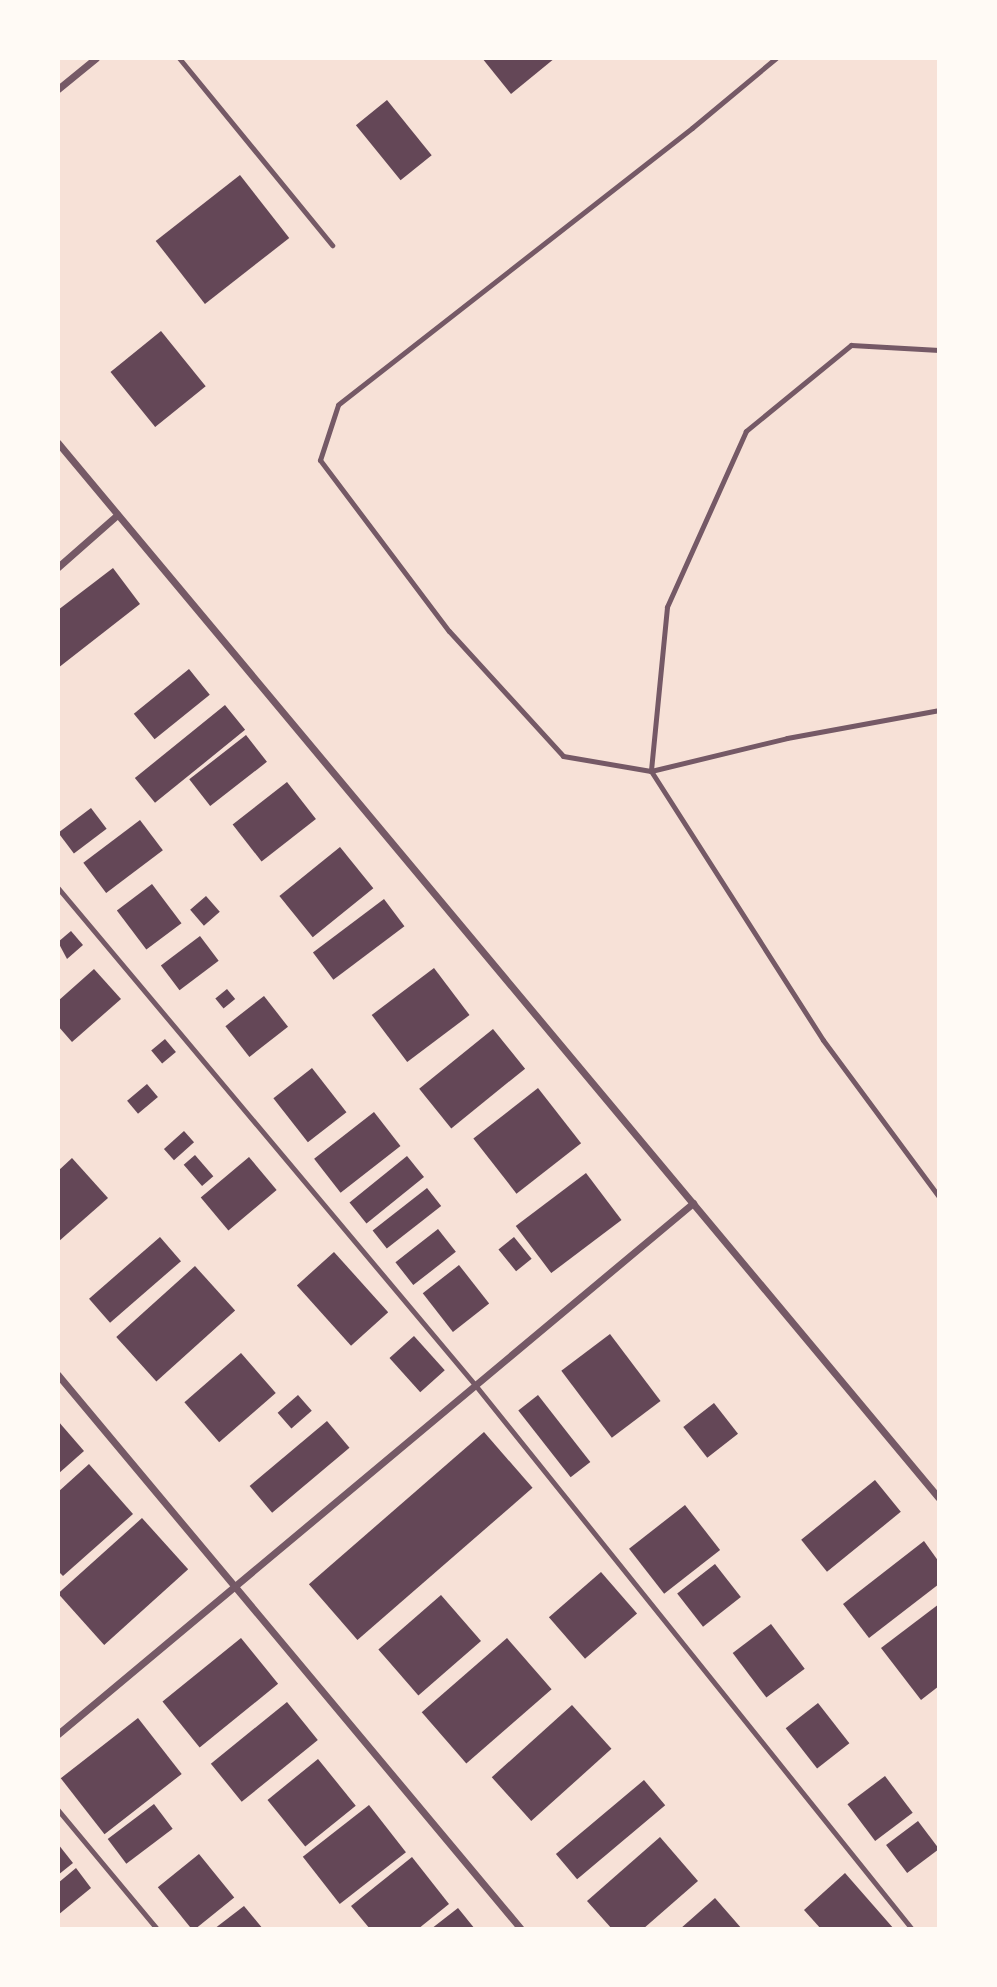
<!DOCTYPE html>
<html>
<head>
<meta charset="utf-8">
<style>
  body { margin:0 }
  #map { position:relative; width:997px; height:1987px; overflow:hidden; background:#f7e1d7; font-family:"Space Grotesk",sans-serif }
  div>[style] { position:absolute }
  .building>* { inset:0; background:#644757; transform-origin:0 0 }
  .service>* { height:5px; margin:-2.5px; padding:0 2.5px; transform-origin:2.5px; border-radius:2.5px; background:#755966 }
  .minor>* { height:7px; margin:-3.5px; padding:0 3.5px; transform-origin:3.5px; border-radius:3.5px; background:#755966 }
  span { translate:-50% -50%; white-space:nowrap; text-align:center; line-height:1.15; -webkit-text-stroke:7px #fffaf5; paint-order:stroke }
  .frame { position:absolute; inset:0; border:60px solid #fffaf5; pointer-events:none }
</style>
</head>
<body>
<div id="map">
  <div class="building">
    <div style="clip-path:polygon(482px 58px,555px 58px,511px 94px)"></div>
    <div style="left:387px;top:100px;width:71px;height:40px;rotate:51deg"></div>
    <div style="left:240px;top:175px;width:80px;height:107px;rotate:52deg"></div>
    <div style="left:161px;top:331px;width:71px;height:65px;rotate:51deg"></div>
    <div style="clip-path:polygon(113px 568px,140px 604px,58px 668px,58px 610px)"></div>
    <div style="left:189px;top:669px;width:33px;height:71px;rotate:51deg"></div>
    <div style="left:225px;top:705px;width:32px;height:116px;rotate:51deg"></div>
    <div style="left:246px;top:735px;width:34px;height:72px;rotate:52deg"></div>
    <div style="left:287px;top:782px;width:47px;height:69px;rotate:52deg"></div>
    <div style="left:91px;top:808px;width:26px;height:41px;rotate:53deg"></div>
    <div style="left:140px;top:820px;width:38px;height:71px;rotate:53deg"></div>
    <div style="left:340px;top:847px;width:53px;height:78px;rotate:51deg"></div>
    <div style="left:152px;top:884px;width:49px;height:44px;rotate:53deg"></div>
    <div style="left:206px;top:896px;width:21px;height:21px;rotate:49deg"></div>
    <div style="left:384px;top:899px;width:34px;height:89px;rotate:53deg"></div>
    <div style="clip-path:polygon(71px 931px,83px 945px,67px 959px,58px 942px)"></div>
    <div style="left:200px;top:936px;width:31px;height:49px;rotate:53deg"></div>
    <div style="left:434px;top:968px;width:59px;height:78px;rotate:53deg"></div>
    <div style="clip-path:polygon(94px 969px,121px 999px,72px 1042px,58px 1026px,58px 1001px)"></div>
    <div style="left:227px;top:989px;width:13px;height:15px;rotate:51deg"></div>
    <div style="left:264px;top:996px;width:39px;height:49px;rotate:52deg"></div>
    <div style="left:493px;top:1029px;width:51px;height:95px;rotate:51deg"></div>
    <div style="left:165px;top:1039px;width:17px;height:18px;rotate:50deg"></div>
    <div style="left:312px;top:1068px;width:56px;height:49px;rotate:52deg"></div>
    <div style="left:147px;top:1084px;width:17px;height:26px;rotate:50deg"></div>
    <div style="left:538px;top:1088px;width:70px;height:82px;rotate:52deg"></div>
    <div style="left:374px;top:1112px;width:43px;height:76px;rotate:52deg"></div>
    <div style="left:184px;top:1131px;width:15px;height:27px;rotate:48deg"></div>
    <div style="left:195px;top:1155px;width:28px;height:15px;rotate:49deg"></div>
    <div style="left:407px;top:1156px;width:27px;height:74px;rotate:51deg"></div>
    <div style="left:249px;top:1157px;width:43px;height:63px;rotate:50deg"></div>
    <div style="clip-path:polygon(72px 1158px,108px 1198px,58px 1242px,58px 1171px)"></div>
    <div style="left:586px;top:1173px;width:59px;height:88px;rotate:53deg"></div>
    <div style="left:427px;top:1188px;width:23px;height:69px;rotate:52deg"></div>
    <div style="left:438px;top:1229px;width:29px;height:54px;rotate:52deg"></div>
    <div style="left:160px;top:1237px;width:32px;height:94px;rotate:49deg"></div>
    <div style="left:514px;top:1237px;width:28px;height:20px;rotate:51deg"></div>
    <div style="left:334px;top:1252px;width:81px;height:50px;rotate:48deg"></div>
    <div style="left:459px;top:1265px;width:49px;height:46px;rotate:52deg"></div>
    <div style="left:195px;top:1266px;width:60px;height:106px;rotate:48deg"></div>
    <div style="left:610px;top:1334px;width:84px;height:61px;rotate:53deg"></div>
    <div style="left:414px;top:1336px;width:46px;height:33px;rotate:48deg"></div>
    <div style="left:241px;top:1353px;width:53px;height:75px;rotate:49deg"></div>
    <div style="left:298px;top:1395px;width:21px;height:27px;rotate:49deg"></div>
    <div style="left:538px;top:1395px;width:85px;height:25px;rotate:52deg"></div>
    <div style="left:714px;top:1403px;width:39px;height:39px;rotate:52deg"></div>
    <div style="clip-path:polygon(58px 1421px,84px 1451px,58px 1474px)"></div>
    <div style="left:327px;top:1421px;width:35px;height:101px;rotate:50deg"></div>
    <div style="left:484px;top:1432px;width:74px;height:232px;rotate:49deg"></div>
    <div style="clip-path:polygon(89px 1464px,133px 1514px,63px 1576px,58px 1571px,58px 1492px)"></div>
    <div style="left:875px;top:1480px;width:41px;height:95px;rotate:51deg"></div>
    <div style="left:685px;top:1505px;width:57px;height:71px;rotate:52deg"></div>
    <div style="left:142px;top:1518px;width:69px;height:113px;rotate:48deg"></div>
    <div style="clip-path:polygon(924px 1541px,939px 1562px,939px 1584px,869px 1638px,843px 1604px)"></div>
    <div style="left:715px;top:1564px;width:42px;height:48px;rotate:52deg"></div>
    <div style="left:601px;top:1572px;width:55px;height:69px;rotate:49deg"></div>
    <div style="left:441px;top:1595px;width:61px;height:83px;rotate:49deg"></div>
    <div style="clip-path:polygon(939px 1604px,939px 1686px,921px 1700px,881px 1648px)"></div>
    <div style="left:771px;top:1624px;width:56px;height:48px;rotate:53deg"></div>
    <div style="left:241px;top:1638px;width:59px;height:101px;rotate:51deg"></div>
    <div style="left:507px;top:1638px;width:68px;height:113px;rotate:49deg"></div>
    <div style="left:287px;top:1702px;width:49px;height:98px;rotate:51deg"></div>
    <div style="left:818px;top:1703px;width:51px;height:41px;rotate:52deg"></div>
    <div style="left:572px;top:1705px;width:59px;height:108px;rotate:48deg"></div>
    <div style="left:138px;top:1718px;width:71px;height:98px;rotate:52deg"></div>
    <div style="left:318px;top:1759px;width:60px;height:65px;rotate:51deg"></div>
    <div style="left:885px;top:1776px;width:46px;height:47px;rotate:53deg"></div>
    <div style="left:644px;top:1780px;width:33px;height:115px;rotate:50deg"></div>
    <div style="left:154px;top:1804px;width:31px;height:58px;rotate:53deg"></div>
    <div style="left:369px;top:1805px;width:60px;height:84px;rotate:52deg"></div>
    <div style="left:918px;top:1821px;width:35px;height:40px;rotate:53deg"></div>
    <div style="clip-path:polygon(660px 1837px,698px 1881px,643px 1929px,612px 1929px,587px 1901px)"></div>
    <div style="clip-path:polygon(58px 1844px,73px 1863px,58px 1875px)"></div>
    <div style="left:199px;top:1854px;width:56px;height:53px;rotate:51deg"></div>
    <div style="clip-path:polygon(412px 1857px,449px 1904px,418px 1929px,370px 1929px,351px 1906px)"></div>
    <div style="clip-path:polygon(76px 1868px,91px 1888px,58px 1915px,58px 1883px)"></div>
    <div style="clip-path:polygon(845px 1873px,894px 1929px,821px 1929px,804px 1910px)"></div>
    <div style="clip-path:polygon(715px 1898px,742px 1929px,680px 1929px)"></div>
    <div style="clip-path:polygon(244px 1906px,263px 1929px,214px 1929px)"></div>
    <div style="clip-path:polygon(458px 1908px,475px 1929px,431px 1929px)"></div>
  </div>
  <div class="service">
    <div style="left:179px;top:58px;width:242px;rotate:50.7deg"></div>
    <div style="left:776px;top:58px;width:109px;rotate:140.2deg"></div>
    <div style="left:692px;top:128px;width:449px;rotate:142deg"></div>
    <div style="left:338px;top:405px;width:58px;rotate:108.1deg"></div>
    <div style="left:320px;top:460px;width:214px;rotate:53deg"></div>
    <div style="left:449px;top:631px;width:169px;rotate:47.6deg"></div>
    <div style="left:563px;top:756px;width:89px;rotate:9.7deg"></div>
    <div style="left:651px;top:771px;width:140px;rotate:-13.6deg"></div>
    <div style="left:787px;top:738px;width:155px;rotate:-10.4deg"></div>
    <div style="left:939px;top:350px;width:88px;rotate:-176.7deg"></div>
    <div style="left:851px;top:345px;width:136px;rotate:140.7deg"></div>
    <div style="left:746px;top:431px;width:193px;rotate:114.2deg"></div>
    <div style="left:667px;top:607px;width:165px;rotate:95.6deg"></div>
    <div style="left:651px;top:771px;width:319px;rotate:57.4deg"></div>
    <div style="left:823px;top:1040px;width:195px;rotate:53.5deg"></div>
    <div style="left:58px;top:888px;width:650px;rotate:49.99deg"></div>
    <div style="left:476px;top:1386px;width:696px;rotate:51.24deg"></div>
    <div style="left:58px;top:1810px;width:155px;rotate:50.2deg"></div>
  </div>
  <div class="minor">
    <div style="left:58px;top:89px;width:49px;rotate:-39.2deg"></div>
    <div style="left:58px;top:443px;width:1374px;rotate:50.14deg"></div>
    <div style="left:58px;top:567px;width:79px;rotate:-41.4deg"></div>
    <div style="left:58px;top:1375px;width:722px;rotate:50.11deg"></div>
    <div style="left:58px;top:1734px;width:828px;rotate:-39.9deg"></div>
  </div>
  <div class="frame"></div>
</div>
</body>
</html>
